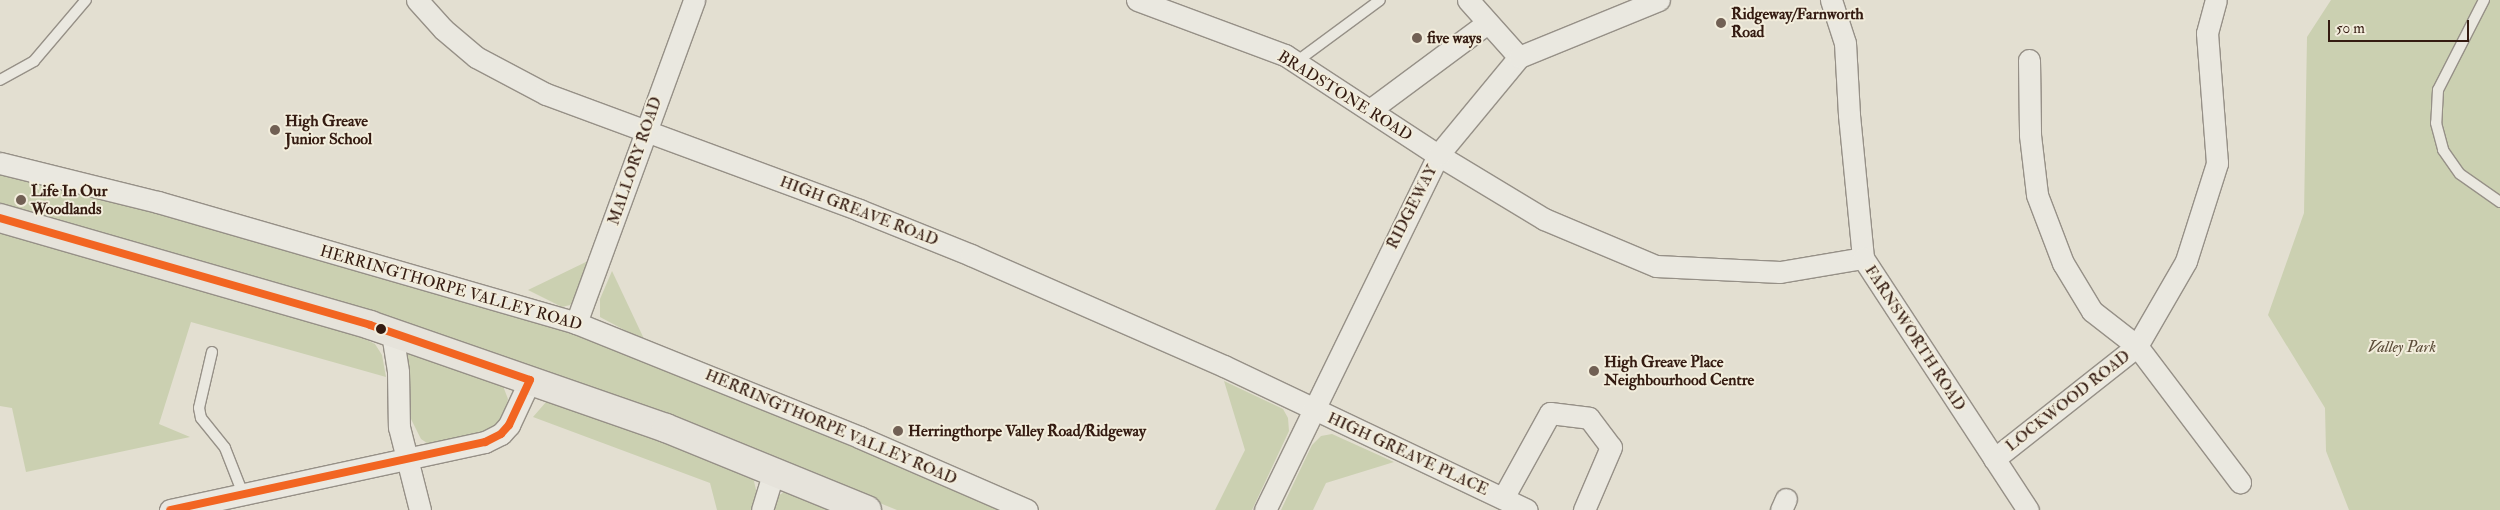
<!DOCTYPE html>
<html>
<head>
<meta charset="utf-8">
<style>
  body { margin:0 }
  #map { position:relative; width:2500px; height:510px; overflow:hidden; background:#e3dfd1; font-family:"IM FELL Double Pica",serif }
  div>[style] { position:absolute }
  .green>* { inset:0; background:#cbd0b1 }
  .roads { filter:drop-shadow(1px 0 #969087) drop-shadow(-1px 0 #969087) drop-shadow(0 1px #969087) drop-shadow(0 -1px #969087) }
  .service>* { height:10px; margin:-5px; padding:0 5px; transform-origin:5px; border-radius:5px; background:#eae8e0 }
  .minor>* { height:21px; margin:-10.5px; padding:0 10.5px; transform-origin:10.5px; border-radius:10.5px; background:#eae8e0 }
  .primary>* { height:28px; margin:-14px; padding:0 14px; transform-origin:14px; border-radius:14px; background:#e6e3db }
  .bus-1>* { height:8px; margin:-4px; padding:0 4px; transform-origin:4px; border-radius:4px; background:#f26522 }
  .dots>* { width:14px; height:14px; translate:-50% -50%; box-sizing:border-box; border:2px solid #f2eddc; border-radius:50% }
  span { translate:-50% -50%; white-space:nowrap; text-align:center; line-height:1.15; -webkit-text-stroke:4px #f2eddc; paint-order:stroke }
  .poi-label { font-size:16px; color:#341b11; font-weight:700 }
  .left { translate:0 -50%; text-align:left }
  .street-label { font-size:16px; color:#341b11 }
  .park-label { font-size:16px; color:#5c4d39; font-style:italic }
  .scale { position:absolute; left:2328px; top:20px; width:141px; height:22px; box-sizing:border-box; border:2px solid #341b11; border-top:0; padding-left:6px; font-size:15px; line-height:18px; white-space:nowrap; color:#341b11; -webkit-text-stroke:4px #f2eddc; paint-order:stroke }
</style>
</head>
<body>
<div id="map">
  <div class="green">
    <div style="clip-path:polygon(2331px 0,2500px 0,2500px 510px,2349px 510px,2326px 451px,2325px 408px,2268px 315px,2304px 213px,2307px 37px)"></div>
    <div style="clip-path:polygon(0 170px,548px 323px,809px 427px,1003px 510px,897px 510px,595px 388px,453px 341px,0 211px)"></div>
    <div style="clip-path:polygon(0 232px,359px 336px,375px 344px,382px 355px,386px 377px,191px 322px,159px 424px,190px 437px,26px 472px,12px 408px,0 406px)"></div>
    <div style="clip-path:polygon(588px 261px,576px 298px,570px 305px,562px 307px,528px 290px)"></div>
    <div style="clip-path:polygon(612px 271px,645px 341px,600px 317px,600px 299px)"></div>
    <div style="clip-path:polygon(406px 351px,484px 376px,503px 386px,508px 399px,504px 415px,495px 425px,479px 434px,430px 445px,421px 439px,411px 419px)"></div>
    <div style="clip-path:polygon(1224px 381px,1283px 409px,1288px 418px,1289px 431px,1252px 510px,1215px 510px,1245px 450px)"></div>
    <div style="clip-path:polygon(554px 401px,753px 477px,757px 494px,752px 510px,717px 510px,710px 483px,533px 417px,546px 402px)"></div>
    <div style="clip-path:polygon(1332px 434px,1394px 462px,1326px 483px,1313px 510px,1281px 510px,1312px 445px,1321px 436px)"></div>
    <div style="clip-path:polygon(785px 491px,841px 510px,769px 510px,777px 497px)"></div>
  </div>
  <div class="roads">
    <div class="service">
      <div style="left:2484px;top:0;width:101px;rotate:117.1deg"></div>
      <div style="left:2438px;top:90px;width:33px;rotate:93deg"></div>
      <div style="left:2436px;top:123px;width:28px;rotate:75deg"></div>
      <div style="left:2443px;top:150px;width:29px;rotate:55deg"></div>
      <div style="left:2460px;top:174px;width:49px;rotate:35deg"></div>
      <div style="left:1296px;top:62px;width:104px;rotate:-36.4deg"></div>
      <div style="left:0;top:80px;width:39px;rotate:-29deg"></div>
      <div style="left:34px;top:61px;width:80px;rotate:-49.6deg"></div>
      <div style="left:212px;top:352px;width:57px;rotate:103.1deg"></div>
      <div style="left:199px;top:408px;width:10px;rotate:79deg"></div>
      <div style="left:201px;top:418px;width:38px;rotate:51deg"></div>
      <div style="left:225px;top:448px;width:49px;rotate:68.6deg"></div>
    </div>
    <div class="minor">
      <div style="left:417px;top:0;width:39px;rotate:48deg"></div>
      <div style="left:443px;top:29px;width:43px;rotate:40.3deg"></div>
      <div style="left:476px;top:57px;width:79px;rotate:27.9deg"></div>
      <div style="left:546px;top:94px;width:334px;rotate:20.3deg"></div>
      <div style="left:859px;top:210px;width:121px;rotate:21.9deg"></div>
      <div style="left:971px;top:255px;width:276px;rotate:23.7deg"></div>
      <div style="left:1224px;top:366px;width:335px;rotate:25.4deg"></div>
      <div style="left:1137px;top:0;width:158px;rotate:20.4deg"></div>
      <div style="left:1285px;top:55px;width:183px;rotate:33.2deg"></div>
      <div style="left:1438px;top:155px;width:124px;rotate:31.1deg"></div>
      <div style="left:1544px;top:219px;width:121px;rotate:22.8deg"></div>
      <div style="left:1656px;top:266px;width:124px;rotate:2.8deg"></div>
      <div style="left:1780px;top:272px;width:84px;rotate:-9.6deg"></div>
      <div style="left:1468px;top:0;width:76px;rotate:48.2deg"></div>
      <div style="left:1831px;top:0;width:45px;rotate:72deg"></div>
      <div style="left:1845px;top:43px;width:72px;rotate:86.8deg"></div>
      <div style="left:1849px;top:115px;width:144px;rotate:84.4deg"></div>
      <div style="left:1863px;top:258px;width:301px;rotate:56.8deg"></div>
      <div style="left:2029px;top:60px;width:75px;rotate:89.2deg"></div>
      <div style="left:2030px;top:135px;width:60px;rotate:83.3deg"></div>
      <div style="left:2037px;top:195px;width:73px;rotate:69.1deg"></div>
      <div style="left:2063px;top:263px;width:56px;rotate:58.9deg"></div>
      <div style="left:2092px;top:311px;width:57px;rotate:37.9deg"></div>
      <div style="left:2137px;top:346px;width:171px;rotate:52.9deg"></div>
      <div style="left:1370px;top:110px;width:146px;rotate:-36.6deg"></div>
      <div style="left:0;top:163px;width:163px;rotate:13.9deg"></div>
      <div style="left:158px;top:202px;width:435px;rotate:16.1deg"></div>
      <div style="left:576px;top:323px;width:305px;rotate:21.9deg"></div>
      <div style="left:859px;top:437px;width:183px;rotate:23.5deg"></div>
      <div style="left:576px;top:323px;width:344px;rotate:-69.9deg"></div>
      <div style="left:392px;top:333px;width:39px;rotate:81deg"></div>
      <div style="left:398px;top:372px;width:55px;rotate:89deg"></div>
      <div style="left:399px;top:427px;width:86px;rotate:75.8deg"></div>
      <div style="left:1994px;top:459px;width:182px;rotate:-38.3deg"></div>
      <div style="left:2137px;top:346px;width:98px;rotate:-60deg"></div>
      <div style="left:2186px;top:261px;width:103px;rotate:-72.4deg"></div>
      <div style="left:2217px;top:163px;width:130px;rotate:-94.4deg"></div>
      <div style="left:2207px;top:33px;width:34px;rotate:-75deg"></div>
      <div style="left:1503px;top:498px;width:97px;rotate:-61.1deg"></div>
      <div style="left:1550px;top:413px;width:39px;rotate:7deg"></div>
      <div style="left:1589px;top:418px;width:36px;rotate:53deg"></div>
      <div style="left:1611px;top:447px;width:69px;rotate:113.2deg"></div>
      <div style="left:170px;top:510px;width:322px;rotate:-12.2deg"></div>
      <div style="left:485px;top:442px;width:18px;rotate:-27deg"></div>
      <div style="left:501px;top:434px;width:12px;rotate:-48deg"></div>
      <div style="left:509px;top:425px;width:50px;rotate:-65deg"></div>
      <div style="left:762px;top:510px;width:41px;rotate:-72.9deg"></div>
      <div style="left:1265px;top:510px;width:395px;rotate:-64deg"></div>
      <div style="left:1438px;top:155px;width:127px;rotate:-50.4deg"></div>
      <div style="left:1519px;top:57px;width:151px;rotate:-22.2deg"></div>
      <div style="left:1781px;top:510px;width:12px;rotate:-66deg"></div>
    </div>
    <div class="primary">
      <div style="left:0;top:218px;width:385px;rotate:16.1deg"></div>
      <div style="left:370px;top:325px;width:313px;rotate:19.2deg"></div>
      <div style="left:666px;top:428px;width:217px;rotate:22.2deg"></div>
    </div>
  </div>
  <div class="bus-1">
    <div style="left:0;top:218px;width:385px;rotate:16.1deg"></div>
    <div style="left:370px;top:325px;width:169px;rotate:19deg"></div>
    <div style="left:530px;top:380px;width:50px;rotate:115deg"></div>
    <div style="left:509px;top:425px;width:12px;rotate:132deg"></div>
    <div style="left:501px;top:434px;width:18px;rotate:153deg"></div>
    <div style="left:485px;top:442px;width:322px;rotate:167.8deg"></div>
  </div>
  <div class="dots">
    <div style="left:1721px;top:23px;background:#716054"></div>
    <div style="left:1417px;top:38px;background:#716054"></div>
    <div style="left:275px;top:130px;background:#716054"></div>
    <div style="left:21px;top:200px;background:#716054"></div>
    <div style="left:381px;top:329px;background:#341b11"></div>
    <div style="left:1594px;top:371px;background:#716054"></div>
    <div style="left:898px;top:431px;background:#716054"></div>
  </div>
  <div class="poi-label">
    <span class="left" style="left:1731px;top:23px">Ridgeway/Farnworth<br>Road</span>
    <span class="left" style="left:1427px;top:38px">five ways</span>
    <span class="left" style="left:285px;top:130px">High Greave<br>Junior School</span>
    <span class="left" style="left:31px;top:200px">Life In Our<br>Woodlands</span>
    <span class="left" style="left:1604px;top:371px">High Greave Place<br>Neighbourhood Centre</span>
    <span class="left" style="left:908px;top:431px">Herringthorpe Valley Road/Ridgeway</span>
  </div>
  <div class="street-label">
    <span style="left:1345px;top:96px;rotate:32deg">BRADSTONE ROAD</span>
    <span style="left:635px;top:161px;rotate:-71deg">MALLORY ROAD</span>
    <span style="left:1412px;top:207px;rotate:-63deg">RIDGEWAY</span>
    <span style="left:859px;top:211px;rotate:21deg">HIGH GREAVE ROAD</span>
    <span style="left:451px;top:288px;rotate:16deg">HERRINGTHORPE VALLEY ROAD</span>
    <span style="left:1915px;top:338px;rotate:57deg">FARNSWORTH ROAD</span>
    <span style="left:2068px;top:401px;rotate:-38deg">LOCKWOOD ROAD</span>
    <span style="left:831px;top:427px;rotate:23deg">HERRINGTHORPE VALLEY ROAD</span>
    <span style="left:1408px;top:454px;rotate:25deg">HIGH GREAVE PLACE</span>
  </div>
  <div class="park-label">
    <span style="left:2402px;top:347px">Valley Park</span>
  </div>
  <div class="scale">50 m</div>
</div>
</body>
</html>
